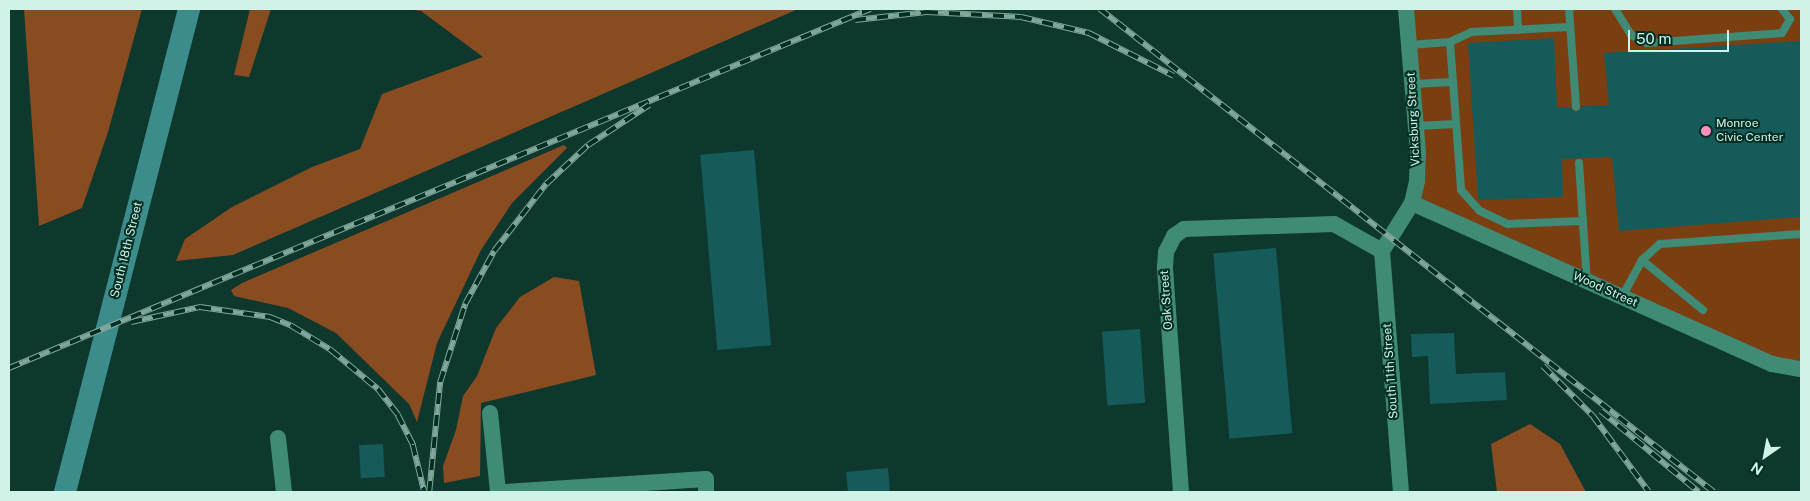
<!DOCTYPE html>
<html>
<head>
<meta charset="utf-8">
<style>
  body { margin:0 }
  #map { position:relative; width:1810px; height:501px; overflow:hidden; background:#0e382d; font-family:"Public Sans",sans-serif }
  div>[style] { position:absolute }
  .green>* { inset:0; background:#7a3e10 }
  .forest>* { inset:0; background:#894b20 }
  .building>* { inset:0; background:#155b59; transform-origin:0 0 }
  .service>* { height:8px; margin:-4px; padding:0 4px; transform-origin:4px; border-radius:4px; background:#3f8b76 }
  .minor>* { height:16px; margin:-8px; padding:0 8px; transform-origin:8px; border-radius:8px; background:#3f8b76 }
  .secondary>* { height:22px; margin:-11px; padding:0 11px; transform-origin:11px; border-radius:11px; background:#3c8c8b }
  .rail>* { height:5.5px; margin-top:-2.75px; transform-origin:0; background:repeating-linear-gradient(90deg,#022e23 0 11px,#81a79c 0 22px); box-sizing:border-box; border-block:1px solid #81a79c }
  .dots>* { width:14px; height:14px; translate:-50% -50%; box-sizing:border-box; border:2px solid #022e23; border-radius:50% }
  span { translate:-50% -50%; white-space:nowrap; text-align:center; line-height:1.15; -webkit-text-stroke:4px #022e23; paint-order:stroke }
  .street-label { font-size:12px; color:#cff3e7 }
  .poi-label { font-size:12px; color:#cff3e7 }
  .left { translate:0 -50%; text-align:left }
  .frame { position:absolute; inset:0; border:10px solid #cff3e7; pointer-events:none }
  .north { position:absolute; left:1740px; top:431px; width:50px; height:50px; -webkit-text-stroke:4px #022e23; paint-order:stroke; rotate:213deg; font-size:14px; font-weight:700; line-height:20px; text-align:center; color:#cff3e7 }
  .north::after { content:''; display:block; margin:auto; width:18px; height:22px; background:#cff3e7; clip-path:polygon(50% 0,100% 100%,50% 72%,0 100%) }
  .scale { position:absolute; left:1628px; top:30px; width:101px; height:22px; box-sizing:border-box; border:2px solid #cff3e7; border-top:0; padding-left:6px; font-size:15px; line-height:18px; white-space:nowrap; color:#cff3e7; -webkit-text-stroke:4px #022e23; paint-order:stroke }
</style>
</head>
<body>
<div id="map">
  <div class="green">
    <div style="clip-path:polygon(1406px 9px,1801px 9px,1801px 369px,1412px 203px)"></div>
  </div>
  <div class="forest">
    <div style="clip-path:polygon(24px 9px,142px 9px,108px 132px,82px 208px,39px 226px)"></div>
    <div style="clip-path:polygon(250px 9px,271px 9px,249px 77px,234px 75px)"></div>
    <div style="clip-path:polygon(408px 9px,798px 9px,233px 255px,176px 261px,185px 239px,232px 207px,312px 167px,360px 149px,382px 94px,483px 57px,421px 11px)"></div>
    <div style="clip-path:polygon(564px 145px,567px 148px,512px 203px,481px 250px,437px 343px,417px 422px,409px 404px,336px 333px,288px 308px,234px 296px,231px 290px,242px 283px)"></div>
    <div style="clip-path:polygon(554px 277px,579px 281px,596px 375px,481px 403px,480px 476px,444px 483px,443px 466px,456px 430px,463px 396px,477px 376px,496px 328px,520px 297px)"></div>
    <div style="clip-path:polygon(1530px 424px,1560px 444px,1586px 492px,1497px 492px,1491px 444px)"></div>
  </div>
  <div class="building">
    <div style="clip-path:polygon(1554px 38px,1557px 107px,1570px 107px,1576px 113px,1582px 106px,1609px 105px,1604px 53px,1801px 41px,1801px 217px,1619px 231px,1612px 157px,1562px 159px,1563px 197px,1478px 200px,1468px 43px)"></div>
    <div style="left:754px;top:150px;width:196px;height:54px;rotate:85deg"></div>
    <div style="left:1276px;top:248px;width:186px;height:63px;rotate:85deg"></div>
    <div style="left:1140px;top:329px;width:74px;height:38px;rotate:86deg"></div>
    <div style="clip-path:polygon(1454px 333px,1456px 374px,1505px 372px,1507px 400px,1430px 404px,1428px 356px,1412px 357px,1411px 334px)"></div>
    <div style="left:383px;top:444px;width:33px;height:24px;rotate:87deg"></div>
    <div style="clip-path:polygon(888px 468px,890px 492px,848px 492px,846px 472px)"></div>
  </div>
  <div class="service">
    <div style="left:1517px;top:9px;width:21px;rotate:87deg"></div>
    <div style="left:1569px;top:9px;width:98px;rotate:85.9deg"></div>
    <div style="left:1615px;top:9px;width:31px;rotate:58deg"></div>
    <div style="left:1631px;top:35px;width:18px;rotate:27deg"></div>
    <div style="left:1647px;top:43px;width:135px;rotate:-4.2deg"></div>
    <div style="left:1782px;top:33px;width:16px;rotate:-60deg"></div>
    <div style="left:1790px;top:19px;width:13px;rotate:-129deg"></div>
    <div style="left:1450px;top:42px;width:23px;rotate:-25deg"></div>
    <div style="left:1471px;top:32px;width:99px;rotate:-2.9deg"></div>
    <div style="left:1409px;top:45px;width:41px;rotate:-4.2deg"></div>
    <div style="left:1450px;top:42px;width:148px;rotate:85.7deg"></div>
    <div style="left:1461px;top:190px;width:28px;rotate:48deg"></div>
    <div style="left:1480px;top:211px;width:31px;rotate:25deg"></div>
    <div style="left:1508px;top:224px;width:75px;rotate:-2.3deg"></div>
    <div style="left:1412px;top:84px;width:41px;rotate:-2.8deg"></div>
    <div style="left:1416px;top:126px;width:40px;rotate:-2.9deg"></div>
    <div style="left:1579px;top:163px;width:119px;rotate:86.2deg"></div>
    <div style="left:1642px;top:260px;width:79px;rotate:39.3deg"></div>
    <div style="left:1622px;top:297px;width:42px;rotate:-61.6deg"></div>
    <div style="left:1642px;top:260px;width:24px;rotate:-42deg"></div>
    <div style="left:1660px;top:244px;width:141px;rotate:-4.1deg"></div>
  </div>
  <div class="minor">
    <div style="left:1412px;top:203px;width:394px;rotate:24.1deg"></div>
    <div style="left:1772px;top:364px;width:29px;rotate:10deg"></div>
    <div style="left:1382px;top:251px;width:57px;rotate:-58deg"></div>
    <div style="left:1412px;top:203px;width:23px;rotate:-77deg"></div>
    <div style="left:1417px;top:181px;width:29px;rotate:-88deg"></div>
    <div style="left:1418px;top:152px;width:144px;rotate:-94.8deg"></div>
    <div style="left:1382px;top:251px;width:242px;rotate:85.5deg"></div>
    <div style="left:490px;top:413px;width:79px;rotate:84.2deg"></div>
    <div style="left:278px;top:438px;width:54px;rotate:83.7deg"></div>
    <div style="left:506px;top:492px;width:200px;rotate:-3.7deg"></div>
    <div style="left:706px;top:479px;width:13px;rotate:90deg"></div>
    <div style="left:1181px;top:492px;width:226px;rotate:-94.1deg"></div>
    <div style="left:1165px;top:267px;width:15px;rotate:-86deg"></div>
    <div style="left:1166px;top:252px;width:18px;rotate:-63deg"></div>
    <div style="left:1174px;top:236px;width:12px;rotate:-35deg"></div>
    <div style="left:1184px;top:229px;width:150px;rotate:-1.9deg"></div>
    <div style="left:1334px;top:224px;width:55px;rotate:29.4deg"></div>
  </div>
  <div class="secondary">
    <div style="left:65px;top:492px;width:499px;rotate:-75.6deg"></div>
  </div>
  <div class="rail">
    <div style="left:1100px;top:9px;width:781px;rotate:38.19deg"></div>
    <div style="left:855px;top:20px;width:72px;rotate:-6.3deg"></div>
    <div style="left:927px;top:12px;width:94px;rotate:3deg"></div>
    <div style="left:1021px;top:17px;width:70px;rotate:13.2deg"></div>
    <div style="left:1089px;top:33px;width:95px;rotate:26.8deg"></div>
    <div style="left:131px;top:322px;width:71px;rotate:-12.3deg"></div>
    <div style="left:200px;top:307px;width:71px;rotate:8.1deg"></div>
    <div style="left:270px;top:317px;width:24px;rotate:22deg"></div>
    <div style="left:292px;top:326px;width:46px;rotate:31.6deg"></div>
    <div style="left:331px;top:350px;width:61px;rotate:39.7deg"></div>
    <div style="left:378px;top:389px;width:33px;rotate:52deg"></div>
    <div style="left:398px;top:415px;width:34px;rotate:63deg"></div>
    <div style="left:413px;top:445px;width:46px;rotate:76.3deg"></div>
    <div style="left:1543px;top:366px;width:71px;rotate:45deg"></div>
    <div style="left:1593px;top:416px;width:94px;rotate:53.6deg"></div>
    <div style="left:9px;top:368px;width:933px;rotate:-22.63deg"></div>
    <div style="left:1601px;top:411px;width:127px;rotate:39.6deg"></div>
    <div style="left:429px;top:492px;width:111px;rotate:-84.3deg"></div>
    <div style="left:440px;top:382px;width:82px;rotate:-72.2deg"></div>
    <div style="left:465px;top:304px;width:60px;rotate:-61.3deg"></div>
    <div style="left:494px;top:251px;width:85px;rotate:-52.2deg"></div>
    <div style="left:546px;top:184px;width:57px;rotate:-42.9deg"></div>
    <div style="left:588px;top:145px;width:73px;rotate:-33.3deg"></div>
  </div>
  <div class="dots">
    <div style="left:1706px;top:131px;background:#fd8ec0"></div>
  </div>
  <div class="street-label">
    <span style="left:1414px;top:119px;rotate:-93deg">Vicksburg Street</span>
    <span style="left:127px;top:250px;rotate:-76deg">South 18th Street</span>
    <span style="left:1605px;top:290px;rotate:24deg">Wood Street</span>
    <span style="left:1167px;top:300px;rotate:-94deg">Oak Street</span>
    <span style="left:1391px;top:371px;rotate:-94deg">South 11th Street</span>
  </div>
  <div class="poi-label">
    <span class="left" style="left:1716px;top:131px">Monroe<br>Civic Center</span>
  </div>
  <div class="frame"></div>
  <div class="north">N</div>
  <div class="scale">50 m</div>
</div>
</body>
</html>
